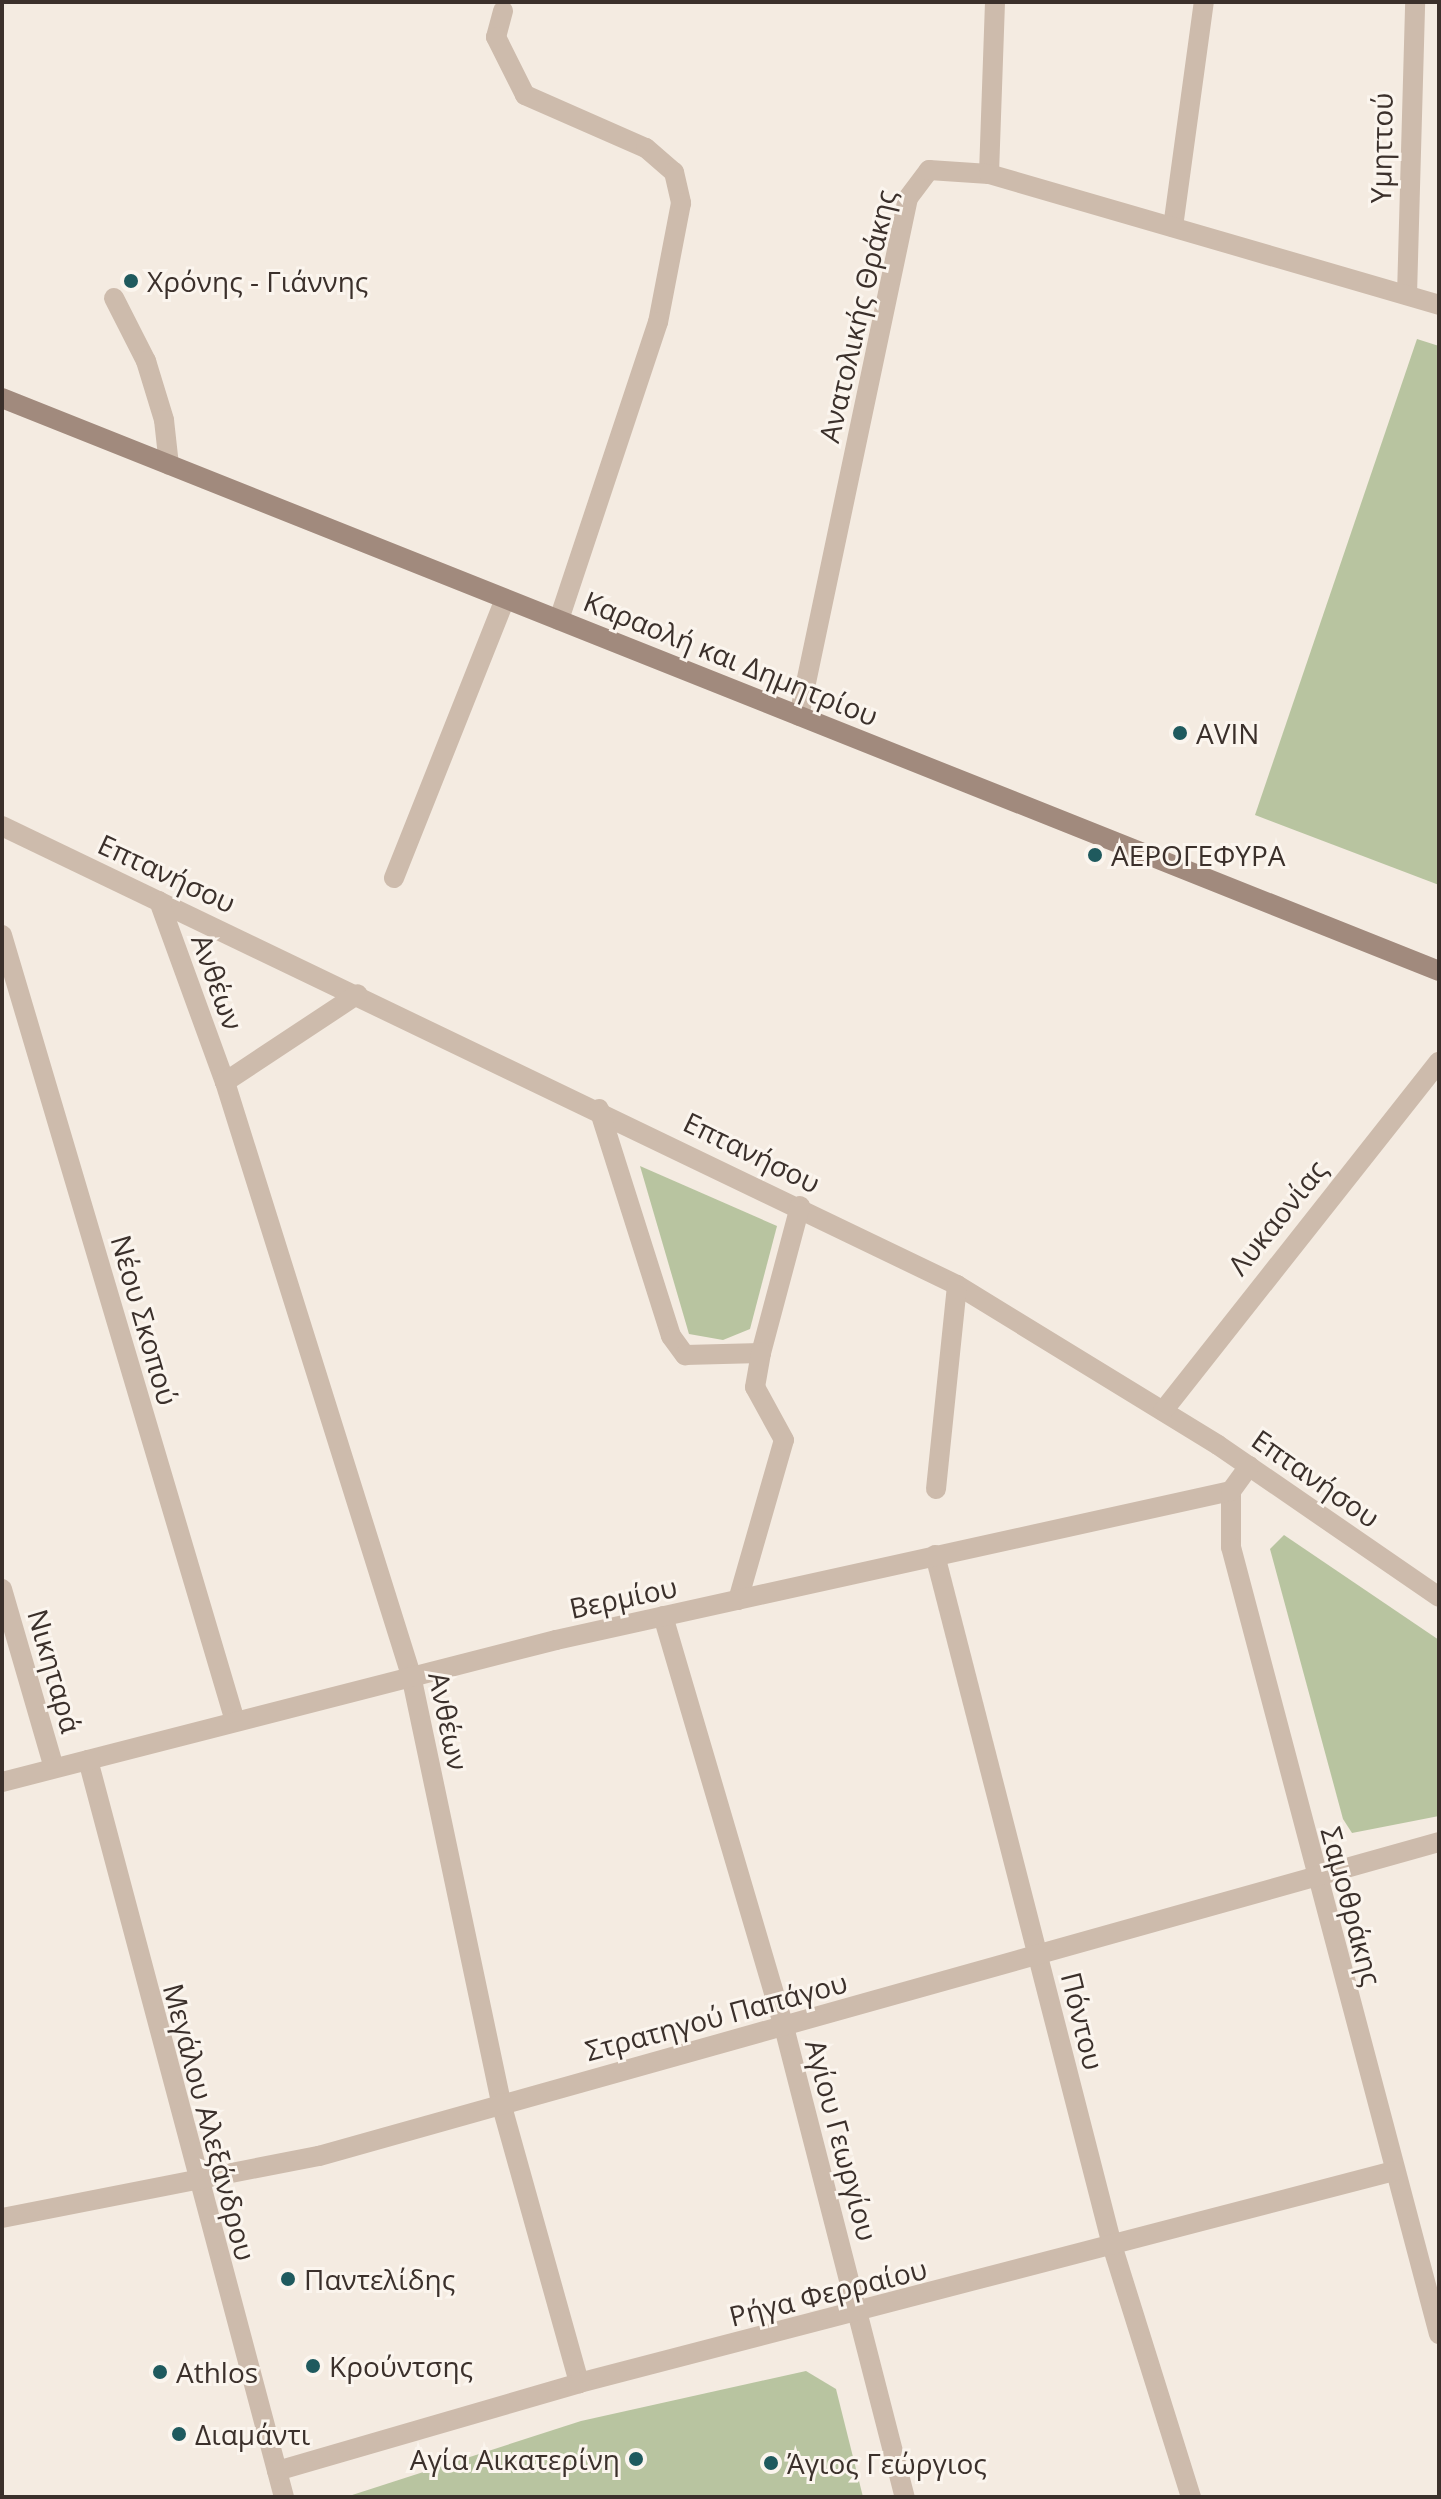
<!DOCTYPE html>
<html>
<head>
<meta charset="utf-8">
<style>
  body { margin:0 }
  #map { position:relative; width:1441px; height:2499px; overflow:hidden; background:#f4ebe1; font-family:"Open Sans",sans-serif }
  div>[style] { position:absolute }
  .green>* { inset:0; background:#b8c4a0 }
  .service>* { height:20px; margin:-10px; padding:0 10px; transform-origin:10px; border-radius:10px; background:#cdbbac }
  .pedestrian>* { height:20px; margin:-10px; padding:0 10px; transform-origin:10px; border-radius:10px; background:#cdbbac }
  .minor>* { height:20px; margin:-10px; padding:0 10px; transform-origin:10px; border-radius:10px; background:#cdbbac }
  .secondary>* { height:20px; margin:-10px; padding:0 10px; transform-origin:10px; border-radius:10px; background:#a18a7d }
  .dots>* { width:22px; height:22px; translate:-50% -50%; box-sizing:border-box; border:4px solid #fbf5ee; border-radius:50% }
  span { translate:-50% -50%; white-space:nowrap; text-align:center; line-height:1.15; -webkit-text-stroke:6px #fbf5ee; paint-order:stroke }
  .street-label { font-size:28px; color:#3b302b }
  .poi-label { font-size:28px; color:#3b302b }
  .left { translate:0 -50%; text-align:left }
  .right { translate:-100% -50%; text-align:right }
  .frame { position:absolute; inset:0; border:4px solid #3b302b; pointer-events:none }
</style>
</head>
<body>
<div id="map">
  <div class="green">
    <div style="clip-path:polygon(1417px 339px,1439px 346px,1439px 885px,1255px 815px)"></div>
    <div style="clip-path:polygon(640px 1166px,777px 1226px,750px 1329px,723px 1340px,689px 1334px)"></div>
    <div style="clip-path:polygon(1284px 1535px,1439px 1640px,1439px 1816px,1352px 1833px,1343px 1819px,1270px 1549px)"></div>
    <div style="clip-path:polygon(806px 2371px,836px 2389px,863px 2497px,346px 2497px,581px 2421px)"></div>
  </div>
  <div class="service">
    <div style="left:503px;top:11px;width:27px;rotate:105deg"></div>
    <div style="left:496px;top:37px;width:65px;rotate:63.4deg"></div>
    <div style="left:525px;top:95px;width:132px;rotate:23.7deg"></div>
    <div style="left:646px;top:148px;width:37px;rotate:41deg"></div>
    <div style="left:674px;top:172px;width:32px;rotate:77deg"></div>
    <div style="left:681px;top:203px;width:121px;rotate:100.9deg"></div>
    <div style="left:658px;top:322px;width:314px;rotate:108.4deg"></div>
    <div style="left:114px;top:298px;width:71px;rotate:63.1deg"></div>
    <div style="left:146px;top:361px;width:62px;rotate:73deg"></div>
    <div style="left:164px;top:420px;width:45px;rotate:83.7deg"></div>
    <div style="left:394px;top:878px;width:300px;rotate:-68.3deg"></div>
  </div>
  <div class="pedestrian">
    <div style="left:1407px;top:295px;width:293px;rotate:-88.4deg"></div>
  </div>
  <div class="minor">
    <div style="left:989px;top:174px;width:172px;rotate:-88deg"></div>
    <div style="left:1173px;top:227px;width:227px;rotate:-82.2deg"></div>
    <div style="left:799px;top:716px;width:529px;rotate:-78.12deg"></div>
    <div style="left:908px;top:198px;width:35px;rotate:-53deg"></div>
    <div style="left:929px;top:170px;width:60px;rotate:3.8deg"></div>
    <div style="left:989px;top:174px;width:469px;rotate:16.2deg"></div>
    <div style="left:2px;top:826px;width:1060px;rotate:25.67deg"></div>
    <div style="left:957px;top:1285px;width:306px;rotate:31.5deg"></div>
    <div style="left:1218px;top:1445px;width:268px;rotate:34.5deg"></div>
    <div style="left:159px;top:901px;width:193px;rotate:70deg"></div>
    <div style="left:225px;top:1082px;width:621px;rotate:72.59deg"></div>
    <div style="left:411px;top:1675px;width:437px;rotate:78.1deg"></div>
    <div style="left:501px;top:2103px;width:291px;rotate:74.4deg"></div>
    <div style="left:2px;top:935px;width:820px;rotate:73.49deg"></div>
    <div style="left:225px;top:1082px;width:159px;rotate:-33.5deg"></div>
    <div style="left:599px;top:1109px;width:238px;rotate:72.4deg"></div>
    <div style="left:671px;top:1336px;width:24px;rotate:54deg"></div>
    <div style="left:685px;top:1355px;width:76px;rotate:-1.5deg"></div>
    <div style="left:761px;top:1353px;width:152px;rotate:-75.1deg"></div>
    <div style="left:1163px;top:1411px;width:445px;rotate:-51.7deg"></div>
    <div style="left:936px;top:1489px;width:205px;rotate:-84.1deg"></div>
    <div style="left:1231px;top:1491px;width:56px;rotate:90deg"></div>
    <div style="left:1231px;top:1547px;width:814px;rotate:75.2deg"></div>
    <div style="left:935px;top:1555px;width:712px;rotate:75.61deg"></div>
    <div style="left:1112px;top:2245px;width:264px;rotate:72.6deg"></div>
    <div style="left:2px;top:1589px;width:186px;rotate:73.8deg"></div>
    <div style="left:738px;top:1600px;width:166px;rotate:-74deg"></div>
    <div style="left:784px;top:1440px;width:60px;rotate:-118.7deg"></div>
    <div style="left:755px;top:1387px;width:35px;rotate:-80deg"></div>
    <div style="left:663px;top:1616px;width:428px;rotate:73.6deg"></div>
    <div style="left:784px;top:2027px;width:485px;rotate:75.6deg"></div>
    <div style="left:88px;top:1760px;width:763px;rotate:75.11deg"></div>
    <div style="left:2px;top:1782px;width:572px;rotate:-14.38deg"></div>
    <div style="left:556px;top:1640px;width:691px;rotate:-12.45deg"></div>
    <div style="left:1231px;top:1491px;width:31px;rotate:-54deg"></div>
    <div style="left:2px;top:2218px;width:323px;rotate:-11.1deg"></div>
    <div style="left:319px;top:2156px;width:1163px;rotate:-15.66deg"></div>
    <div style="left:277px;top:2471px;width:315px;rotate:-16.2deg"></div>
    <div style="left:579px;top:2383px;width:842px;rotate:-14.58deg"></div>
  </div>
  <div class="secondary">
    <div style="left:2px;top:398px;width:1547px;rotate:21.74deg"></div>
  </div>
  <div class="dots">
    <div style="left:131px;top:281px;background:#1f5a5e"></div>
    <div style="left:1180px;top:733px;background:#1f5a5e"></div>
    <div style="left:1095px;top:855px;background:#1f5a5e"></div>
    <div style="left:288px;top:2279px;background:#1f5a5e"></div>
    <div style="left:313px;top:2366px;background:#1f5a5e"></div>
    <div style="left:160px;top:2372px;background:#1f5a5e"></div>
    <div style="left:179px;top:2434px;background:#1f5a5e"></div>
    <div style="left:636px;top:2459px;background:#1f5a5e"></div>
    <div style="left:771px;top:2463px;background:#1f5a5e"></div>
  </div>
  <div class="street-label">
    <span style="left:1381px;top:148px;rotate:-89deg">Υμηττού</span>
    <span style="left:857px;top:316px;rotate:-77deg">Ανατολικής Θράκης</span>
    <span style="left:731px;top:658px;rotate:22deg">Καραολή και Δημητρίου</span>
    <span style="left:167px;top:873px;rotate:25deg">Επτανήσου</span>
    <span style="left:218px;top:982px;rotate:70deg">Ανθέων</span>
    <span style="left:752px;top:1152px;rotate:26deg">Επτανήσου</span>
    <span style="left:1277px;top:1217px;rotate:-51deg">Λυκαονίας</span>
    <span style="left:145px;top:1320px;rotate:74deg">Νέου Σκοπού</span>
    <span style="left:1316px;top:1478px;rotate:35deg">Επτανήσου</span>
    <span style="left:623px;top:1597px;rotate:-12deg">Βερμίου</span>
    <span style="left:55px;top:1671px;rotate:74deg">Νικηταρά</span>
    <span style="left:449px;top:1721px;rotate:78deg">Ανθέων</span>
    <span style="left:1352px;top:1906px;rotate:75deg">Σαμοθράκης</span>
    <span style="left:716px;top:2016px;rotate:-15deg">Στρατηγού Παπάγου</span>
    <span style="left:1083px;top:2021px;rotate:76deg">Πόντου</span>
    <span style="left:210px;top:2122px;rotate:75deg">Μεγάλου Αλεξάνδρου</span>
    <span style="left:842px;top:2140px;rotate:75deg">Αγίου Γεωργίου</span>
    <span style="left:828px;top:2292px;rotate:-14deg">Ρήγα Φερραίου</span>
  </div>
  <div class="poi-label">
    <span class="left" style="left:147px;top:281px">Χρόνης - Γιάννης</span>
    <span class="left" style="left:1196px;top:733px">AVIN</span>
    <span class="left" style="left:1111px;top:855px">ΑΕΡΟΓΕΦΥΡΑ</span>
    <span class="left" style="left:304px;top:2279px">Παντελίδης</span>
    <span class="left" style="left:329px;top:2366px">Κρούντσης</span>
    <span class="left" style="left:176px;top:2372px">Athlos</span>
    <span class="left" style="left:195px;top:2434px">Διαμάντι</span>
    <span class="right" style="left:620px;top:2459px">Αγία Αικατερίνη</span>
    <span class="left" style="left:787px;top:2463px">Άγιος Γεώργιος</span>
  </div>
  <div class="frame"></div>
</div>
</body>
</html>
